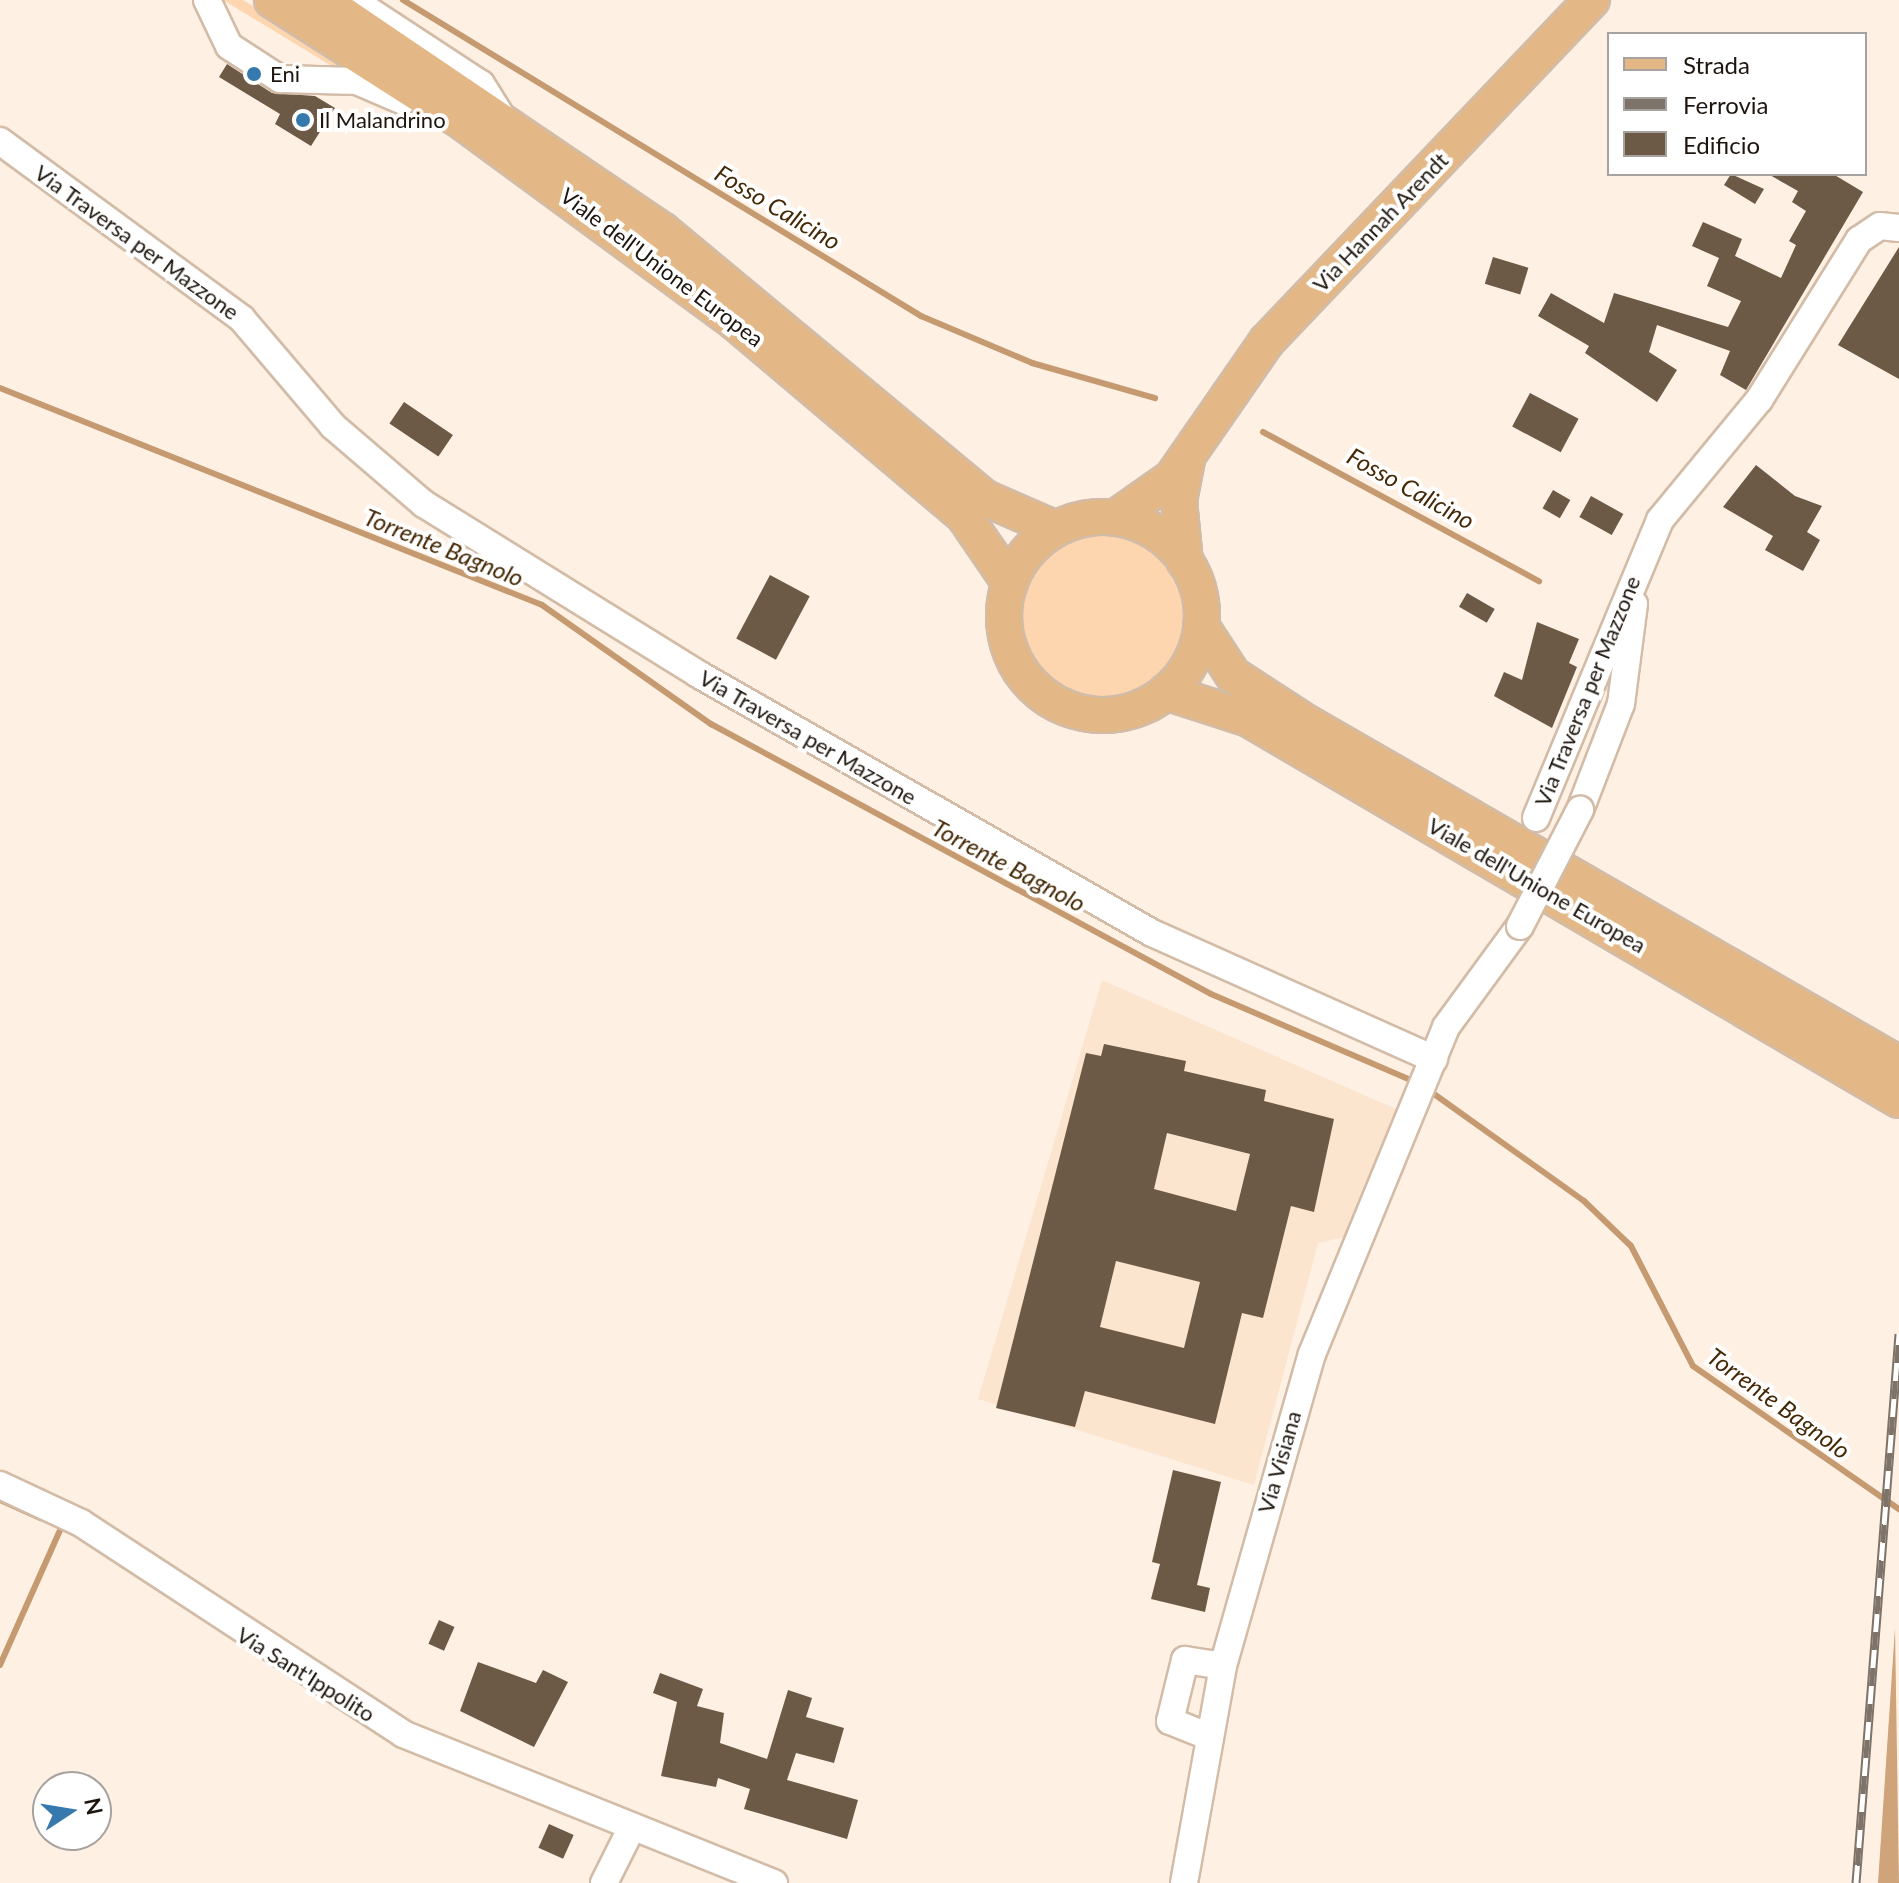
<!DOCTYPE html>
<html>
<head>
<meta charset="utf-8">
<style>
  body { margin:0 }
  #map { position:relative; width:1899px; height:1883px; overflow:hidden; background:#fef0e3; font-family:Lato,sans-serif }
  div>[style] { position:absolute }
  .built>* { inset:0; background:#fce5cf }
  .green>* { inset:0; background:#fdd6b0 }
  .round { border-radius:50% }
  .forest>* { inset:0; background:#d0a47a }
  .stream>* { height:6px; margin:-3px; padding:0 3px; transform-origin:3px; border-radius:3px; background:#c59a70 }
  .building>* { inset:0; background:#6c5946; transform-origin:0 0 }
  .roads { filter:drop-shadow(2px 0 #d2bca7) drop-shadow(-2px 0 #d2bca7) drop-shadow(0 2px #d2bca7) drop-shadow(0 -2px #d2bca7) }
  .minor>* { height:26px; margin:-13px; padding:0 13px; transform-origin:13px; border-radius:13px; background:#fff }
  .major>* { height:34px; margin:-17px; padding:0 17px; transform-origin:17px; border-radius:17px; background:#e4b886 }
  .major>.ring { margin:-17px; padding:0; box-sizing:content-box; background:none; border:34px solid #e4b886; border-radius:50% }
  .rail>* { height:9px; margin-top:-4.5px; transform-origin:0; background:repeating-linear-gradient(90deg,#fff 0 18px,#7e7369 0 36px); box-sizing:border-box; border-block:2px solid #7e7369 }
  .bridges { filter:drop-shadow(2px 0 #d2bca7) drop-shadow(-2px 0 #d2bca7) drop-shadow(0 2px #d2bca7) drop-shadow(0 -2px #d2bca7) }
  .minor-bridge>* { height:26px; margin:-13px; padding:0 13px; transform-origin:13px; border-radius:13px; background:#fff }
  .dots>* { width:22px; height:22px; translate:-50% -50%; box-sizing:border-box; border:4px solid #fff; border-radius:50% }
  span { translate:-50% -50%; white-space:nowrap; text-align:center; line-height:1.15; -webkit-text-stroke:8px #fff; paint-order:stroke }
  .poi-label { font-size:22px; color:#1e160e }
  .left { translate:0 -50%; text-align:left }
  .street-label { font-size:22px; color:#1e160e }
  .water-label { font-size:24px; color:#452805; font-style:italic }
  .legend { position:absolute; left:1607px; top:32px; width:260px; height:144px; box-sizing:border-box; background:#fff; border:2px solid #a5a29f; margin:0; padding:10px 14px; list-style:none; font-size:24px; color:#1e160e }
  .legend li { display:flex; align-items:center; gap:16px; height:40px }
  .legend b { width:40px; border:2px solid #a5a29f }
  .north { position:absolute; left:32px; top:1771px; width:80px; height:80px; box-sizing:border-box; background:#fff; border:2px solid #a5a29f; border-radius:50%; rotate:78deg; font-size:22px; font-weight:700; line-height:32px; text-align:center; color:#1e160e }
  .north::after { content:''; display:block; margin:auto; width:28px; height:36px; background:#3579af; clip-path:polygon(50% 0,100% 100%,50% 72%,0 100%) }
</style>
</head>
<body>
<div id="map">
  <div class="built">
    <div style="clip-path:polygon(1102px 980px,1396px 1109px,1354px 1235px,1318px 1243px,1254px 1485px,978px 1399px)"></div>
  </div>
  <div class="green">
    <div style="clip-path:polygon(223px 0,243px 0,357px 69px,335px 68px)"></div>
    <div class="round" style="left:1018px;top:533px;width:170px;height:170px"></div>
  </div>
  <div class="forest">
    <div style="clip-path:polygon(1895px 1628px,1899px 1883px,1878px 1883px)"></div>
  </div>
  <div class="stream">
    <div style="left:403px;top:0;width:607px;rotate:31.38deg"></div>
    <div style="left:921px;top:316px;width:121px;rotate:22.9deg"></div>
    <div style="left:1032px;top:363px;width:128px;rotate:15.9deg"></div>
    <div style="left:0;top:388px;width:584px;rotate:21.82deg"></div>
    <div style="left:542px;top:605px;width:207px;rotate:35.2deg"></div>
    <div style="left:711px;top:724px;width:568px;rotate:28.37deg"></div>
    <div style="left:1211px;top:994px;width:225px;rotate:23.3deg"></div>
    <div style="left:1263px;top:432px;width:314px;rotate:28.4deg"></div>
    <div style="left:1427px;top:1089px;width:193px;rotate:35.5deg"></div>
    <div style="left:1584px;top:1201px;width:65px;rotate:43.8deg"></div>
    <div style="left:1631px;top:1246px;width:135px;rotate:62.7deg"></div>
    <div style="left:1693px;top:1366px;width:251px;rotate:34.8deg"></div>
    <div style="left:0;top:1500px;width:44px;rotate:24.2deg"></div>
    <div style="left:0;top:1665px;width:150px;rotate:-66deg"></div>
  </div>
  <div class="building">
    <div style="clip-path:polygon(227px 64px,272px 93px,315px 96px,335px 108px,311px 146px,275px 124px,280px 114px,219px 77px)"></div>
    <div style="clip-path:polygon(1731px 174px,1764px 189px,1755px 204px,1724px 185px)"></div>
    <div style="clip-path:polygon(1768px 174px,1833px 174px,1863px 192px,1746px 390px,1720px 375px,1730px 351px,1657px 325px,1649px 352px,1677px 370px,1657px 402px,1585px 353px,1589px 346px,1538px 316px,1551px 293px,1604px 323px,1614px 293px,1728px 327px,1741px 301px,1707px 286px,1719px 258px,1692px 246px,1703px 222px,1742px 239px,1735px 256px,1781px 278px,1796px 245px,1789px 241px,1806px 211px,1792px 202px,1798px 191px)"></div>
    <div style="clip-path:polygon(1899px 247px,1899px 379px,1838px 345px)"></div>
    <div style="left:1493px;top:257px;width:37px;height:28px;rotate:17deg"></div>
    <div style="left:1530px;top:393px;width:55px;height:38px;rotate:28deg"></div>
    <div style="left:404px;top:402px;width:59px;height:26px;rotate:34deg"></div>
    <div style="clip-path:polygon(1756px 465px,1795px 496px,1822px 506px,1807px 532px,1820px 540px,1803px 571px,1765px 550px,1773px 536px,1723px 507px)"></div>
    <div style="left:1553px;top:490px;width:20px;height:21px;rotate:30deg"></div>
    <div style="left:1591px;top:496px;width:37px;height:24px;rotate:29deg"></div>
    <div style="left:770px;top:575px;width:45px;height:72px;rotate:28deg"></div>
    <div style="left:1467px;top:593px;width:32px;height:16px;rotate:30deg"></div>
    <div style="clip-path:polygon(1537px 622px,1579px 639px,1569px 663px,1577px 667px,1552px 728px,1494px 696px,1504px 672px,1522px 680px)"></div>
    <div style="clip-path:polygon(evenodd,1104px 1044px,1186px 1061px,1184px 1071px,1266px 1090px,1264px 1101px,1334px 1119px,1314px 1212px,1291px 1206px,1263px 1318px,1242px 1313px,1215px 1424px,1085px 1391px,1075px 1427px,996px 1408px,1086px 1053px,1101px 1056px,1104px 1044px,1167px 1133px,1250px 1154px,1236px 1211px,1154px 1189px,1167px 1133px,1104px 1044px,1116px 1261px,1200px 1282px,1184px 1348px,1100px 1327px,1116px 1261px)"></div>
    <div style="clip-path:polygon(1173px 1470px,1221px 1482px,1197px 1585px,1210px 1588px,1205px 1612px,1151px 1599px,1160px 1564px,1152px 1562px)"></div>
    <div style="left:439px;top:1620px;width:17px;height:26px;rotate:24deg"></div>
    <div style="clip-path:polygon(478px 1662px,536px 1683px,543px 1670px,568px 1682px,534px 1747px,460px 1711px)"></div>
    <div style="clip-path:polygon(660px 1673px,703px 1689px,697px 1706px,724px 1713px,720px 1743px,767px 1759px,788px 1690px,812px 1698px,806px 1717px,844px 1728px,834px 1763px,796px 1753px,787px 1780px,858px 1800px,847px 1839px,744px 1809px,750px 1789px,718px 1778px,716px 1787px,661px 1776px,677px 1702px,653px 1693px)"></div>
    <div style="left:549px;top:1824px;width:27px;height:26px;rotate:24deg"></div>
  </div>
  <div class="roads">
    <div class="minor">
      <div style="left:207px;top:0;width:51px;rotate:64.4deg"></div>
      <div style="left:229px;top:46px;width:61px;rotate:32.9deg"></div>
      <div style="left:280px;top:79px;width:77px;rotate:1.5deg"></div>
      <div style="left:357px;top:81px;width:50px;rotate:23.5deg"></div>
      <div style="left:353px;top:0;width:153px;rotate:33.3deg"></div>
      <div style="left:481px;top:84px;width:40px;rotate:58deg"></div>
      <div style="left:0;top:141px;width:300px;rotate:36.3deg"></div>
      <div style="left:242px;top:319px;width:140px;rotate:49.6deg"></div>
      <div style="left:333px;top:426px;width:120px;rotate:40.6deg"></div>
      <div style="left:424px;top:504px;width:322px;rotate:31.8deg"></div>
      <div style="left:698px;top:674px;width:523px;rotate:29.7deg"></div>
      <div style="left:1152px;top:933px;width:309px;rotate:24.1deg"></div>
      <div style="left:1580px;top:810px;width:114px;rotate:-68.9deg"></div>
      <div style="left:1621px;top:704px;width:101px;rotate:-82.6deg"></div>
      <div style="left:1536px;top:818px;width:323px;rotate:-67.4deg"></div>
      <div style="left:1660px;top:520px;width:156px;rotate:-50.5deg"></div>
      <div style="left:1759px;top:400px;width:189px;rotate:-58deg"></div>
      <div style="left:1859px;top:240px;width:25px;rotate:-34deg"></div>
      <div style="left:1880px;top:226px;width:19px;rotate:6deg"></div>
      <div style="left:0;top:1485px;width:89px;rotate:25.1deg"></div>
      <div style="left:81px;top:1523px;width:385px;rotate:33.2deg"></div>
      <div style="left:403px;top:1734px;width:400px;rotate:21.9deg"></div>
      <div style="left:1210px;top:1737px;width:43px;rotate:-158.2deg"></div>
      <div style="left:1170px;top:1721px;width:63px;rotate:-76.2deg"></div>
      <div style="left:1185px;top:1660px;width:38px;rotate:9deg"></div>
      <div style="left:604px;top:1883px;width:58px;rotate:-63.4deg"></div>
      <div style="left:1184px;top:1883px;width:220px;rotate:-79.8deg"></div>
      <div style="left:1223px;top:1666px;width:324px;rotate:-74.1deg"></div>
      <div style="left:1312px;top:1354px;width:353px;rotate:-67.7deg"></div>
      <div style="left:1446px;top:1027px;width:125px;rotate:-53.8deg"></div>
    </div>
    <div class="major">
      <div style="left:272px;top:0;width:228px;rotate:32.6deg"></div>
      <div style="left:464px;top:123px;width:338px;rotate:36.3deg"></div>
      <div style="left:736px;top:323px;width:299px;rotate:40.2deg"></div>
      <div style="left:964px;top:516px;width:81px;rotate:55.5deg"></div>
      <div style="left:322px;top:0;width:412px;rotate:34.1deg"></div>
      <div style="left:663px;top:231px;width:418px;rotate:39.7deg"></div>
      <div style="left:985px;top:498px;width:77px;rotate:23.6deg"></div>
      <div class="ring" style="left:1004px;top:517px;width:164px;height:164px"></div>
      <div style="left:1115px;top:518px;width:70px;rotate:-35.1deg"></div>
      <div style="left:1172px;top:478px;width:167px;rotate:-55.3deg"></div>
      <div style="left:1267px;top:341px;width:471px;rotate:-46.4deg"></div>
      <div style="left:1185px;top:562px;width:61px;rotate:-95.6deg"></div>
      <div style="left:1179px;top:501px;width:42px;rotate:-79deg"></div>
      <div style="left:1201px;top:626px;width:59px;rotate:56.9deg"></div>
      <div style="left:1233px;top:675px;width:88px;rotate:33deg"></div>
      <div style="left:1307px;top:723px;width:683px;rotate:29.94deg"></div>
      <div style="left:1166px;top:692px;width:87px;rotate:18deg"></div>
      <div style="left:1249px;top:719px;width:753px;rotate:30.38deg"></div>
    </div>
  </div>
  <div class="rail">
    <div style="left:1856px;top:1883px;width:551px;rotate:-85.52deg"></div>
  </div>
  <div class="bridges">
    <div class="minor-bridge">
      <div style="left:1520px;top:926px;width:131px;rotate:-62.7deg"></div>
    </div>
  </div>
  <div class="dots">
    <div style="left:254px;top:74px;background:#3579af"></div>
    <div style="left:303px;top:120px;background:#3579af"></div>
  </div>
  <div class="poi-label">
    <span class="left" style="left:270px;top:74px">Eni</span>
    <span class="left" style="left:319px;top:120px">Il Malandrino</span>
  </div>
  <div class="street-label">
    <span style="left:1380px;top:222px;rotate:-46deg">Via Hannah Arendt</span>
    <span style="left:137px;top:242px;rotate:36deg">Via Traversa per Mazzone</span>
    <span style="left:662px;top:267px;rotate:37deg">Viale dell'Unione Europea</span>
    <span style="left:1587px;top:691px;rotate:-68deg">Via Traversa per Mazzone</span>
    <span style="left:808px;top:737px;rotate:30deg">Via Traversa per Mazzone</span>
    <span style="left:1537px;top:885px;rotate:30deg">Viale dell'Unione Europea</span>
    <span style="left:1279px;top:1462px;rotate:-74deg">Via Visiana</span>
    <span style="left:306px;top:1674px;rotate:32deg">Via Sant'Ippolito</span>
  </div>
  <div class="water-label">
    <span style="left:778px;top:207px;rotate:31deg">Fosso Calicino</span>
    <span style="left:1411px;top:488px;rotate:29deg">Fosso Calicino</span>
    <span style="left:444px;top:547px;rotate:22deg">Torrente Bagnolo</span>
    <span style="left:1009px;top:865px;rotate:28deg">Torrente Bagnolo</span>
    <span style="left:1779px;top:1403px;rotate:36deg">Torrente Bagnolo</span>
  </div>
  <ul class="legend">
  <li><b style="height:10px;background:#e4b886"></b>Strada</li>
  <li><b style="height:10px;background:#7e7369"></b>Ferrovia</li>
  <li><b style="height:22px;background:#6c5946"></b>Edificio</li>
  </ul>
  <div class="north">N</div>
</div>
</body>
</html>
